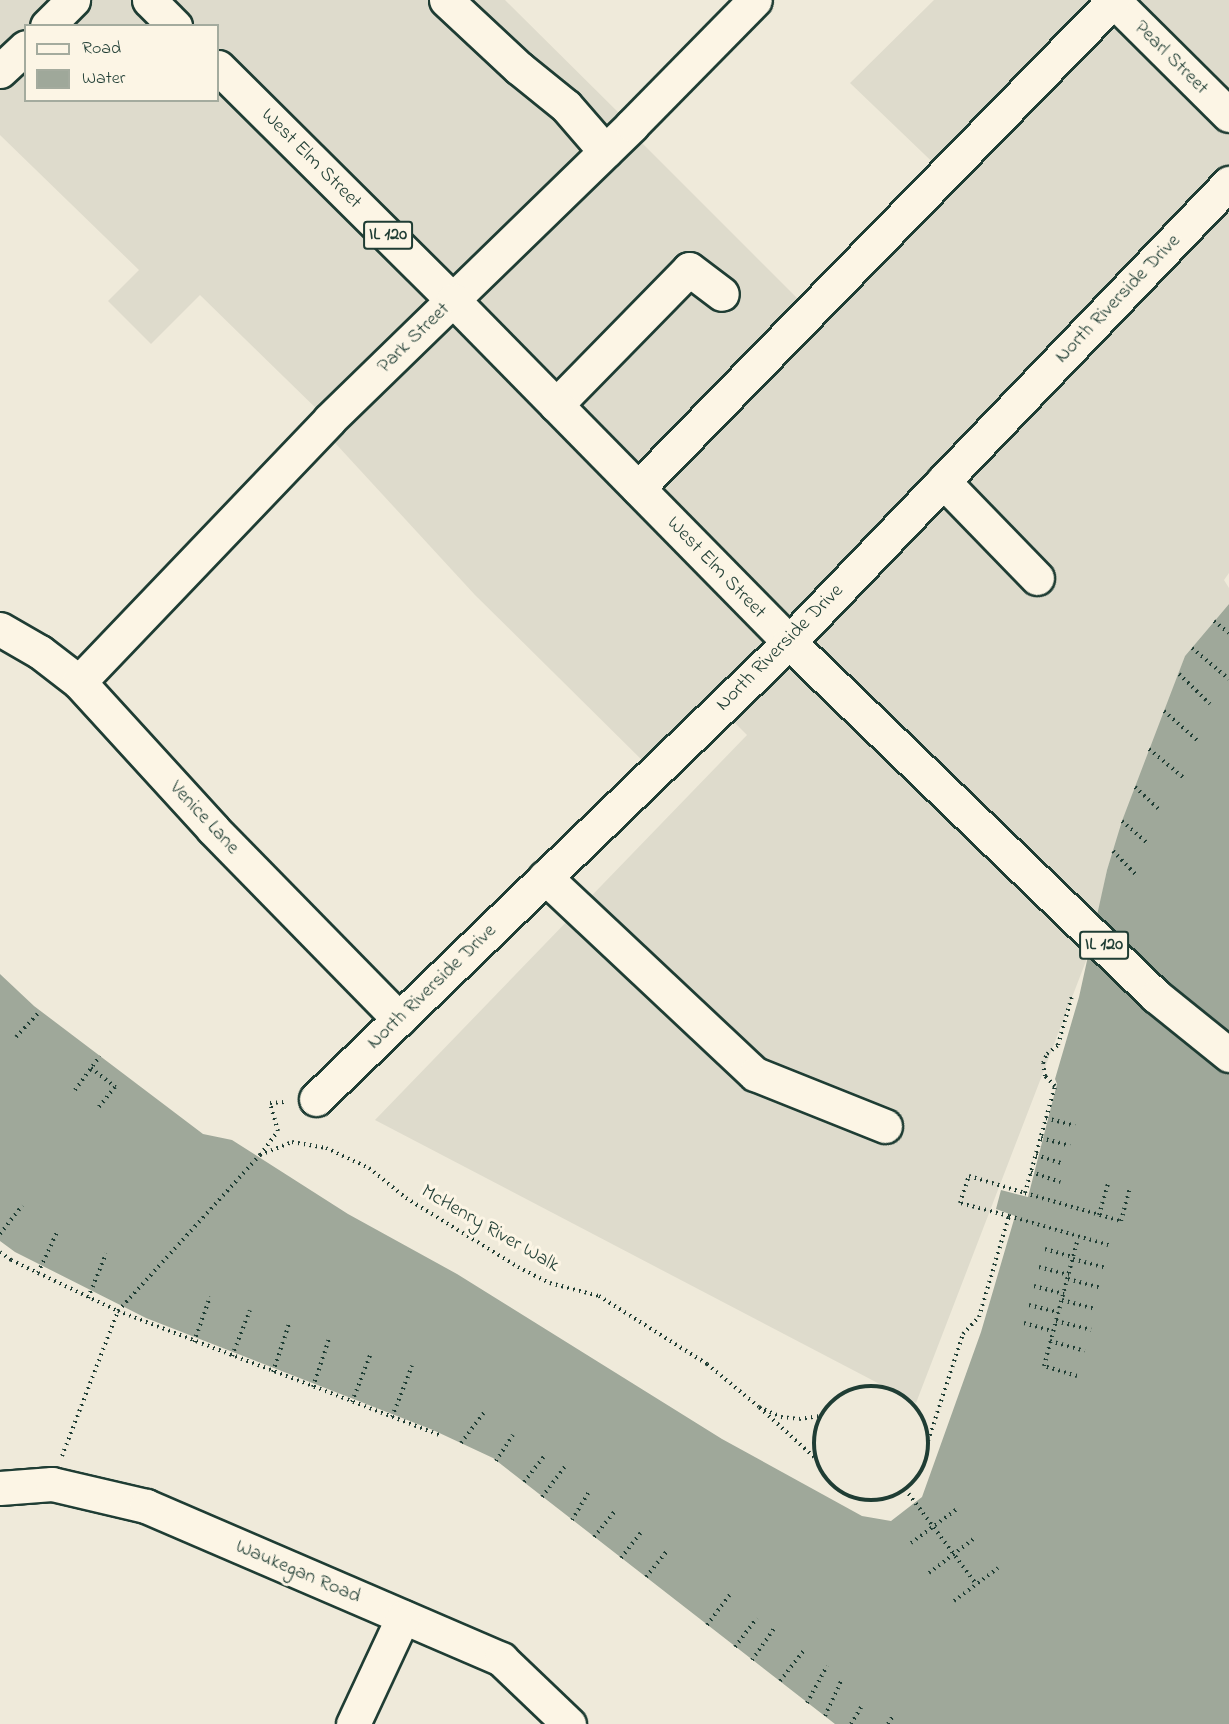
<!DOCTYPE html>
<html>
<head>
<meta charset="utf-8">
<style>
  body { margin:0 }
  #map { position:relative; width:1229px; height:1724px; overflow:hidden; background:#efeada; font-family:"Indie Flower",sans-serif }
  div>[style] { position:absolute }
  .built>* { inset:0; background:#dedbcc }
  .water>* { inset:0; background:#9fa89a }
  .path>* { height:4px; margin-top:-2px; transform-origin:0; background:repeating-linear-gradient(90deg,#1f3d34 0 1.5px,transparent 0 6px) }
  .path>.ring { margin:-2px; padding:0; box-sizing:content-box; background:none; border:4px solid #1f3d34; border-radius:50% }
  .roads { filter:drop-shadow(2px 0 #1f3d34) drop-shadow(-2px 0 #1f3d34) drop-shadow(0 2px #1f3d34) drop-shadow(0 -2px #1f3d34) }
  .minor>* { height:33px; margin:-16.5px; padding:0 16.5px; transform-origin:16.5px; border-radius:16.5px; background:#fcf5e5 }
  .major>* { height:33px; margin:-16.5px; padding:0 16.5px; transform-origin:16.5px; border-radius:16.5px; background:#fcf5e5 }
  span { translate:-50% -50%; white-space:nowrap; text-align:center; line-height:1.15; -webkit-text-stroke:6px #fcf5e5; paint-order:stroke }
  .shield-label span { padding:2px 4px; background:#fcf5e5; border:2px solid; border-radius:4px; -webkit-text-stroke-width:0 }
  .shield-label { font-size:18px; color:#1f3d34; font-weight:700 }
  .street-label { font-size:20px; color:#1f3d34 }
  .legend { position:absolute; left:24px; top:24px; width:195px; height:78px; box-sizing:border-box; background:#fcf5e5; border:2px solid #a4ab9e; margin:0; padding:8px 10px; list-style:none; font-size:18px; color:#1f3d34 }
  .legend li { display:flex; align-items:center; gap:12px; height:30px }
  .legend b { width:30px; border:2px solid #a4ab9e }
</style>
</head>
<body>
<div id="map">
  <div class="built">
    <div style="clip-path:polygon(0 0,61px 0,35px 25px,26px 26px,25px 35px,0 61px)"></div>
    <div style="clip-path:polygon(84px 0,142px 0,167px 26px,58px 26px)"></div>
    <div style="clip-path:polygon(157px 0,505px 0,626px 120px,454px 292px,218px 59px,218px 26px,183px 25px)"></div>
    <div style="clip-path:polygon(934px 0,1101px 0,1229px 133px,1229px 177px,790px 626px,462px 300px,632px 133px,815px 316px,948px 177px,850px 83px)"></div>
    <div style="clip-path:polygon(1124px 0,1229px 0,1229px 105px)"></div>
    <div style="clip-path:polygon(25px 58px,26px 100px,218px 100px,218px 75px,445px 299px,325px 417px,200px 295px,151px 344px,108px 301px,139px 270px,0 135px,0 83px)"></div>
    <div style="clip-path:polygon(1229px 196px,1229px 573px,1224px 580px,1229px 588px,1229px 604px,1185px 656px,1107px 870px,1096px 924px,803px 640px)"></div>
    <div style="clip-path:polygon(454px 308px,777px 640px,650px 768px,475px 595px,325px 432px)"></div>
    <div style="clip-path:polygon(788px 662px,1091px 948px,916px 1403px,375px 1120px,747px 735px,729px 717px)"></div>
  </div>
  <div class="water">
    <div style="clip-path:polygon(1229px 604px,1229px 1724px,835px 1724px,493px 1458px,433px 1430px,146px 1318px,15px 1252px,0 1241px,0 974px,34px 1006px,203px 1134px,232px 1140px,348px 1214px,457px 1274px,722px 1439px,862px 1516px,891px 1521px,922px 1497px,981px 1332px,1015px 1216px,996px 1209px,1001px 1190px,1028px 1197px,1057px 1084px,1055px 1079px,1079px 997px,1107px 870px,1122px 821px,1185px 656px)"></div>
  </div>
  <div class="path">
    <div style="left:1214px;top:621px;width:19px;rotate:39deg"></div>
    <div style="left:1192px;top:648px;width:48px;rotate:40deg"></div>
    <div style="left:1179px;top:674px;width:43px;rotate:44.1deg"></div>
    <div style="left:1164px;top:711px;width:45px;rotate:41.4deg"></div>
    <div style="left:1149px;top:749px;width:47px;rotate:39.8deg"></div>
    <div style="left:1135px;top:787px;width:35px;rotate:43deg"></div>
    <div style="left:1122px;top:821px;width:33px;rotate:41deg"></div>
    <div style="left:1113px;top:851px;width:35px;rotate:46deg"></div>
    <div style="left:16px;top:1037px;width:35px;rotate:-47deg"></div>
    <div style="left:91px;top:1068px;width:31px;rotate:38deg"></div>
    <div style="left:115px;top:1087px;width:26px;rotate:129deg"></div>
    <div style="left:75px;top:1090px;width:42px;rotate:-53.7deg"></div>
    <div style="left:1046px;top:1118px;width:30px;rotate:15deg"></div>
    <div style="left:1041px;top:1138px;width:30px;rotate:15deg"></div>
    <div style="left:260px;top:1155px;width:35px;rotate:-22deg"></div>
    <div style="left:292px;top:1142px;width:35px;rotate:10deg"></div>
    <div style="left:326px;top:1148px;width:47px;rotate:24.9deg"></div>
    <div style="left:369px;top:1168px;width:48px;rotate:39deg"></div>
    <div style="left:406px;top:1198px;width:132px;rotate:31.6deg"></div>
    <div style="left:518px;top:1267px;width:36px;rotate:27deg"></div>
    <div style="left:550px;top:1283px;width:51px;rotate:14.9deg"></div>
    <div style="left:599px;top:1296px;width:128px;rotate:32.2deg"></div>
    <div style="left:707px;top:1364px;width:67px;rotate:39.6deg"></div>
    <div style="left:1036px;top:1155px;width:29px;rotate:18deg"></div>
    <div style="left:1031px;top:1172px;width:31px;rotate:19deg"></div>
    <div style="left:1025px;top:1193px;width:100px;rotate:16.3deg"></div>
    <div style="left:1121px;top:1221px;width:35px;rotate:-75deg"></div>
    <div style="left:1099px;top:1215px;width:35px;rotate:-74deg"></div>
    <div style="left:1009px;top:1216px;width:107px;rotate:16.2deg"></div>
    <div style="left:0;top:1234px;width:36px;rotate:-52deg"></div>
    <div style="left:1045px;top:1249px;width:29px;rotate:16deg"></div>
    <div style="left:0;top:1252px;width:14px;rotate:36deg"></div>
    <div style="left:11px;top:1260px;width:119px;rotate:25.5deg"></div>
    <div style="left:118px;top:1311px;width:347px;rotate:21.1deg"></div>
    <div style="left:1073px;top:1259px;width:35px;rotate:15deg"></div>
    <div style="left:1039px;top:1267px;width:31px;rotate:15deg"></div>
    <div style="left:38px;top:1273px;width:45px;rotate:-65.1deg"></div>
    <div style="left:1068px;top:1279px;width:35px;rotate:15deg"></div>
    <div style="left:1034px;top:1286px;width:31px;rotate:15deg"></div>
    <div style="left:88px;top:1298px;width:48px;rotate:-67.8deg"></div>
    <div style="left:1062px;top:1300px;width:35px;rotate:15deg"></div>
    <div style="left:1029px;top:1305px;width:30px;rotate:14deg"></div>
    <div style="left:1056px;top:1321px;width:36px;rotate:14deg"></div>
    <div style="left:1024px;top:1323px;width:29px;rotate:16deg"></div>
    <div style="left:1050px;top:1341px;width:36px;rotate:16deg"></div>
    <div style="left:194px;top:1342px;width:48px;rotate:-70.4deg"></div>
    <div style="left:232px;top:1356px;width:49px;rotate:-68.6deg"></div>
    <div style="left:273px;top:1372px;width:51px;rotate:-71.6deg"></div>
    <div style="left:1077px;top:1376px;width:34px;rotate:-163deg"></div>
    <div style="left:1044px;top:1366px;width:132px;rotate:-75.1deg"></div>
    <div class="ring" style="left:814px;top:1386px;width:110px;height:110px"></div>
    <div style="left:313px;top:1387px;width:51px;rotate:-71.6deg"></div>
    <div style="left:352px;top:1402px;width:53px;rotate:-68.8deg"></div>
    <div style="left:392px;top:1417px;width:55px;rotate:-68.6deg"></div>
    <div style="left:928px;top:1441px;width:113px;rotate:-71.9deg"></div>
    <div style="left:963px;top:1334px;width:23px;rotate:-47deg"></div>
    <div style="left:979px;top:1317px;width:105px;rotate:-73.5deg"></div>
    <div style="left:1009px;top:1216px;width:51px;rotate:-165.1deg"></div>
    <div style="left:960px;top:1203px;width:28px;rotate:-72deg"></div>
    <div style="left:969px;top:1176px;width:59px;rotate:16.9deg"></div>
    <div style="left:1025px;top:1193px;width:111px;rotate:-74.3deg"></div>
    <div style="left:1055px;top:1086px;width:14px;rotate:-135deg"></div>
    <div style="left:1045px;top:1076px;width:13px;rotate:-99deg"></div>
    <div style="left:1043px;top:1063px;width:10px;rotate:-66deg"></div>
    <div style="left:1047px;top:1054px;width:14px;rotate:-39deg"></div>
    <div style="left:1058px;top:1045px;width:51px;rotate:-74.1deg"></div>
    <div style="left:461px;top:1443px;width:39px;rotate:-53deg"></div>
    <div style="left:62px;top:1456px;width:155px;rotate:-68.9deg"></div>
    <div style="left:118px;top:1311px;width:211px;rotate:-47.7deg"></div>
    <div style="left:260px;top:1155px;width:30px;rotate:-53deg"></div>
    <div style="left:278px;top:1131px;width:29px;rotate:-106deg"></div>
    <div style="left:270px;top:1103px;width:14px;rotate:-4deg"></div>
    <div style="left:814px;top:1457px;width:74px;rotate:-137.7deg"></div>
    <div style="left:759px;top:1407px;width:24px;rotate:24deg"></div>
    <div style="left:781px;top:1417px;width:18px;rotate:6deg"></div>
    <div style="left:799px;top:1419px;width:21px;rotate:-8deg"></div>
    <div style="left:496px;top:1461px;width:31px;rotate:-57deg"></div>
    <div style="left:524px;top:1482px;width:33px;rotate:-52deg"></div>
    <div style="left:905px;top:1489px;width:119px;rotate:53.2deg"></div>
    <div style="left:542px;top:1497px;width:38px;rotate:-53deg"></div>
    <div style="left:572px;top:1520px;width:33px;rotate:-59deg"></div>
    <div style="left:594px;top:1537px;width:32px;rotate:-51deg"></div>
    <div style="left:911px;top:1543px;width:57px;rotate:-36.5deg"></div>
    <div style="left:621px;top:1558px;width:33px;rotate:-52deg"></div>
    <div style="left:929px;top:1573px;width:59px;rotate:-37.5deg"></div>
    <div style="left:646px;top:1577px;width:32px;rotate:-51deg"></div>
    <div style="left:954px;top:1601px;width:55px;rotate:-36.9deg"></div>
    <div style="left:707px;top:1625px;width:38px;rotate:-53deg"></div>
    <div style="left:735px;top:1647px;width:36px;rotate:-53deg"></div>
    <div style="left:752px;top:1660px;width:38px;rotate:-55deg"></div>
    <div style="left:780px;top:1681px;width:41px;rotate:-52deg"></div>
    <div style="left:807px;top:1703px;width:42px;rotate:-61.6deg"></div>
    <div style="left:825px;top:1716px;width:41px;rotate:-65.3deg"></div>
    <div style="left:851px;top:1724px;width:23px;rotate:-59deg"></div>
    <div style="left:888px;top:1724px;width:9px;rotate:-58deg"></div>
  </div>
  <div class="roads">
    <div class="minor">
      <div style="left:446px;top:0;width:100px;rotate:43deg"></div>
      <div style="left:519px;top:68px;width:60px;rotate:39deg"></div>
      <div style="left:566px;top:106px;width:60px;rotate:49.1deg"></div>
      <div style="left:1113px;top:0;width:163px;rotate:44.8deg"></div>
      <div style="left:47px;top:26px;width:37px;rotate:-45deg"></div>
      <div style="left:0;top:71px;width:35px;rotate:-43deg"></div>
      <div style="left:556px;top:405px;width:190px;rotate:-45.6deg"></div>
      <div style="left:689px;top:269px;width:41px;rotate:37.1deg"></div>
      <div style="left:943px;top:481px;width:135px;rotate:45.9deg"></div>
      <div style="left:638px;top:488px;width:680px;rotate:-45.71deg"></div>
      <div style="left:0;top:629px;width:46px;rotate:29.9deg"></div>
      <div style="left:40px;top:652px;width:49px;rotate:37.6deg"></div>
      <div style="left:79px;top:682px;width:199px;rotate:47.6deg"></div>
      <div style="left:213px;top:829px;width:266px;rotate:45.6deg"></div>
      <div style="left:79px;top:682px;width:362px;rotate:-46.3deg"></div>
      <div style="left:329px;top:420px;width:423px;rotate:-44.2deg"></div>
      <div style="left:632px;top:125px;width:175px;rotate:-45.5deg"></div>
      <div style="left:545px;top:877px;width:288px;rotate:43.2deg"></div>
      <div style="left:755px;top:1074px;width:140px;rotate:21.8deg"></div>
      <div style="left:316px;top:1099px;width:658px;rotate:-44.01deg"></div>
      <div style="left:789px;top:642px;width:636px;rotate:-46.21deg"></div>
      <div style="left:0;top:1488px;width:52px;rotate:-4.4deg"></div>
      <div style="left:52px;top:1484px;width:97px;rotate:13.2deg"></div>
      <div style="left:146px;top:1506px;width:387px;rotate:23.3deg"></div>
      <div style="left:501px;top:1659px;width:94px;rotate:43.7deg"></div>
      <div style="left:353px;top:1724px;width:118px;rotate:-65deg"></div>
    </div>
    <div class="major">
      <div style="left:149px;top:0;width:37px;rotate:45deg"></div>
      <div style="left:218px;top:67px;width:331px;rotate:44.8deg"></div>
      <div style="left:453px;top:300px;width:479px;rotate:45.5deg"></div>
      <div style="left:789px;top:642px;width:510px;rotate:43.97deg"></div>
      <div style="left:1156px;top:996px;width:94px;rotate:38.9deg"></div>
    </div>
  </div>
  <div class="shield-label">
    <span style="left:388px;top:235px">IL 120</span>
    <span style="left:1104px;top:945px">IL 120</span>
  </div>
  <div class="street-label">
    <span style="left:1171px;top:58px;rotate:45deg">Pearl Street</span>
    <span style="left:311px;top:159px;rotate:45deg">West Elm Street</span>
    <span style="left:1118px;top:299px;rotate:-46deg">North Riverside Drive</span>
    <span style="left:414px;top:338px;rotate:-44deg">Park Street</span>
    <span style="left:716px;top:568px;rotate:46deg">West Elm Street</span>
    <span style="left:780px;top:648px;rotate:-45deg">North Riverside Drive</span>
    <span style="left:204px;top:818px;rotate:47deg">Venice Lane</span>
    <span style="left:432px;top:987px;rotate:-44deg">North Riverside Drive</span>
    <span style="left:490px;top:1229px;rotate:30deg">McHenry River Walk</span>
    <span style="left:298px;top:1572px;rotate:23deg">Waukegan Road</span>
  </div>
  <ul class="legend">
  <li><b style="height:8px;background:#fcf5e5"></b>Road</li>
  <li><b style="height:16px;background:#9fa89a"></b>Water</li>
  </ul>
</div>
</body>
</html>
